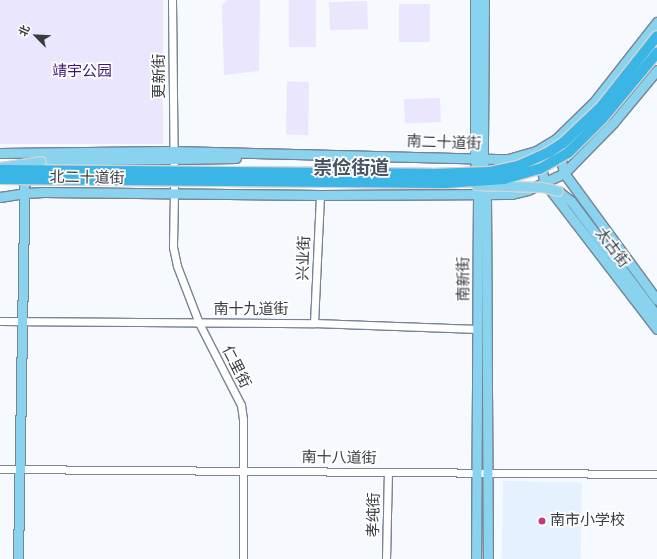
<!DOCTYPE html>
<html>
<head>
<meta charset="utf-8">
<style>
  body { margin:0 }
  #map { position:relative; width:657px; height:559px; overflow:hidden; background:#f6f9fd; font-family:"Sofia Sans Condensed","Noto Sans SC",sans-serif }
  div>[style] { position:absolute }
  .built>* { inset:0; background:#e5f1fe; transform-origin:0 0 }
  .green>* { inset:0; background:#e9e6fd; transform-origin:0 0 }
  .roads { filter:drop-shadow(1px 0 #778493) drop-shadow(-1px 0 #778493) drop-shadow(0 1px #778493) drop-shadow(0 -1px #778493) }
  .minor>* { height:7px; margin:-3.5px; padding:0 3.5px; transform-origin:3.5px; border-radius:3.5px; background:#fff }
  .major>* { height:9px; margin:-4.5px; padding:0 4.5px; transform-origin:4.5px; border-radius:4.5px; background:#89d3ef }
  .bridges { filter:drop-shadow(1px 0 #d3d4d5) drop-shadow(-1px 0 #d3d4d5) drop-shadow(0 1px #d3d4d5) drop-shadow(0 -1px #d3d4d5) }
  .major-bridge>* { height:9px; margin:-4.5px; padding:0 4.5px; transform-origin:4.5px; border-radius:4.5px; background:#89d3ef }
  .highway-bridge>* { height:10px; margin:-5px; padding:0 5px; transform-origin:5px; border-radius:5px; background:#3bb5e5 }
  .dots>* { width:11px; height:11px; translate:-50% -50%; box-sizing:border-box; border:2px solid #fff; border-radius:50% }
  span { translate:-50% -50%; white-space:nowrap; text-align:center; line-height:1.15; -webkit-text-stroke:3.5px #fff; paint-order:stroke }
  .park-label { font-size:15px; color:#391676 }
  .street-label { font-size:15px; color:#363c42 }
  .poi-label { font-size:15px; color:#363c42 }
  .left { translate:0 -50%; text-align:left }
  .district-label { font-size:19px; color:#485461; font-weight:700 }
  .north { position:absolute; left:16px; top:16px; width:40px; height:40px; -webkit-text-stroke:3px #fff; paint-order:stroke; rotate:294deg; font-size:11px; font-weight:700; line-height:16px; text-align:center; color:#363c42 }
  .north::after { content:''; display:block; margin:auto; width:14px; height:18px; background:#363c42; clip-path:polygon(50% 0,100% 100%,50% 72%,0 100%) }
</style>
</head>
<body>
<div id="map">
  <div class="built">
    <div style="left:503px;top:481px;width:79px;height:78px;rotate:1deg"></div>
  </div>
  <div class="green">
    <div style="left:0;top:0;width:163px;height:144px"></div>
    <div style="clip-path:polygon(228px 0,260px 0,259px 71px,224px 75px,222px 5px)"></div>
    <div style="left:289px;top:0;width:27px;height:47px"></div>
    <div style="left:367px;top:1px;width:28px;height:38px;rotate:88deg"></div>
    <div style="left:399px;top:4px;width:31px;height:38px"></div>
    <div style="left:309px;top:82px;width:53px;height:22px;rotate:91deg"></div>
    <div style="left:440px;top:98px;width:24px;height:36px;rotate:88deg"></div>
  </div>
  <div class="roads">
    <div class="minor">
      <div style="left:172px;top:0;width:193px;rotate:89.4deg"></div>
      <div style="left:174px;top:193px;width:54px;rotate:91.1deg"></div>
      <div style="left:173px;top:247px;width:19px;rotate:78deg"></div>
      <div style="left:177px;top:266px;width:61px;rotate:68.9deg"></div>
      <div style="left:199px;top:323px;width:92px;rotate:62.9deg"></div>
      <div style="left:241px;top:405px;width:14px;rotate:82deg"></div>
      <div style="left:243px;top:419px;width:140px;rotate:90deg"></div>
      <div style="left:0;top:321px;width:314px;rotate:0.4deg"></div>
      <div style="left:314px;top:323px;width:164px;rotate:2.1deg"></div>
      <div style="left:314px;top:323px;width:128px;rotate:-87.3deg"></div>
      <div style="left:0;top:469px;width:657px;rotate:0.44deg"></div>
      <div style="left:386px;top:559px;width:87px;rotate:-88.7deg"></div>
    </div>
    <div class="major">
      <div style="left:475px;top:0;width:158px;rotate:90deg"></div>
      <div style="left:475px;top:158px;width:37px;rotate:85deg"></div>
      <div style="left:478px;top:195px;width:364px;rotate:90.3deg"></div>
      <div style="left:484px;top:0;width:159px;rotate:90.4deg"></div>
      <div style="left:483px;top:159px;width:36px;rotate:85deg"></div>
      <div style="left:486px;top:195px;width:364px;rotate:89.7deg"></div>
      <div style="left:536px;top:151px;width:33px;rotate:74deg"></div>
      <div style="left:545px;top:183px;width:184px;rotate:52.5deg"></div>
      <div style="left:559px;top:151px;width:23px;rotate:77deg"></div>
      <div style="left:564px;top:173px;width:157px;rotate:53.8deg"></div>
      <div style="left:0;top:153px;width:173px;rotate:-0.7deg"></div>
      <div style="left:173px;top:151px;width:335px;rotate:1.4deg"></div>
      <div style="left:508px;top:159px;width:29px;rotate:-16deg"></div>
      <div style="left:536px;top:151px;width:23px;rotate:-31deg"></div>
      <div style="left:556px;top:139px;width:53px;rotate:-44.2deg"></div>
      <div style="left:594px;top:102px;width:102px;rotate:-51.8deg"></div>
      <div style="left:41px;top:161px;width:195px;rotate:-0.9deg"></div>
      <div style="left:558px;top:191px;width:16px;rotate:38deg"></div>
      <div style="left:571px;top:201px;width:144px;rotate:53.2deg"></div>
      <div style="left:0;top:197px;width:25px;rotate:-9deg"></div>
      <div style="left:25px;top:193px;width:19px;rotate:-3deg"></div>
      <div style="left:44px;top:192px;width:276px;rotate:0.6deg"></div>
      <div style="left:320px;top:195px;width:191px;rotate:-0.3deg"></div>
      <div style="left:511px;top:194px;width:17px;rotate:-13deg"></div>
      <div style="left:528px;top:190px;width:40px;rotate:-25deg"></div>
      <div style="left:564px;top:173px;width:70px;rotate:-45.6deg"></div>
      <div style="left:613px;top:123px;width:69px;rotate:-50.3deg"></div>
      <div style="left:18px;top:559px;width:387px;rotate:-89deg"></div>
    </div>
  </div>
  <div class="bridges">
    <div class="major-bridge">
      <div style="left:1px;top:167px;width:40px;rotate:-8.5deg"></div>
      <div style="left:476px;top:185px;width:66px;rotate:1.7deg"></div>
      <div style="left:542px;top:187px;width:16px;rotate:14deg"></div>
    </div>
    <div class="highway-bridge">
      <div style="left:0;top:170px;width:431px;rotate:0.5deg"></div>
      <div style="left:431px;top:174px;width:59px;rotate:-1.9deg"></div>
      <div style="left:490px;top:172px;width:29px;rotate:-12deg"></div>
      <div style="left:518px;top:166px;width:34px;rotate:-24deg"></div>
      <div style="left:549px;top:152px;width:17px;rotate:-33deg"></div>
      <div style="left:563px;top:143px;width:52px;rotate:-43.5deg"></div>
      <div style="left:601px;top:107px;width:90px;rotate:-51.7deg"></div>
      <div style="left:0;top:179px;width:445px;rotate:0.5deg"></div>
      <div style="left:445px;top:183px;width:59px;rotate:-3.9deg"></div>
      <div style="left:504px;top:179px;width:37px;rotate:-16deg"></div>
      <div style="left:540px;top:169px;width:32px;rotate:-30deg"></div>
      <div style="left:568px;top:153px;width:49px;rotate:-45deg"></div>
      <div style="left:603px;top:118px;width:85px;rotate:-50.3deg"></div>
    </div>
  </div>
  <div class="dots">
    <div style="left:542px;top:521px;background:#c13b7c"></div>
  </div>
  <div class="park-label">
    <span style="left:82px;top:72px">靖宇公园</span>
  </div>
  <div class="street-label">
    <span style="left:160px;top:76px;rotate:-90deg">更新街</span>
    <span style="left:444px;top:143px;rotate:2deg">南二十道街</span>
    <span style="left:87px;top:178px;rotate:1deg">北二十道街</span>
    <span style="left:612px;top:248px;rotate:53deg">太古街</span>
    <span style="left:304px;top:258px;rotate:-88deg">兴业街</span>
    <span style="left:464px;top:279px;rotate:-90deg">南新街</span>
    <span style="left:251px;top:310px">南十九道街</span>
    <span style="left:236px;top:367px;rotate:63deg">仁里街</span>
    <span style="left:339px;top:458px;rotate:1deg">南十八道街</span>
    <span style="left:374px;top:515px;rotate:-89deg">孝纯街</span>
  </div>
  <div class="poi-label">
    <span class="left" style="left:550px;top:521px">南市小学校</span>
  </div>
  <div class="district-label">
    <span style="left:351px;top:169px">崇俭街道</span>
  </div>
  <div class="north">北</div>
</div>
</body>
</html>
